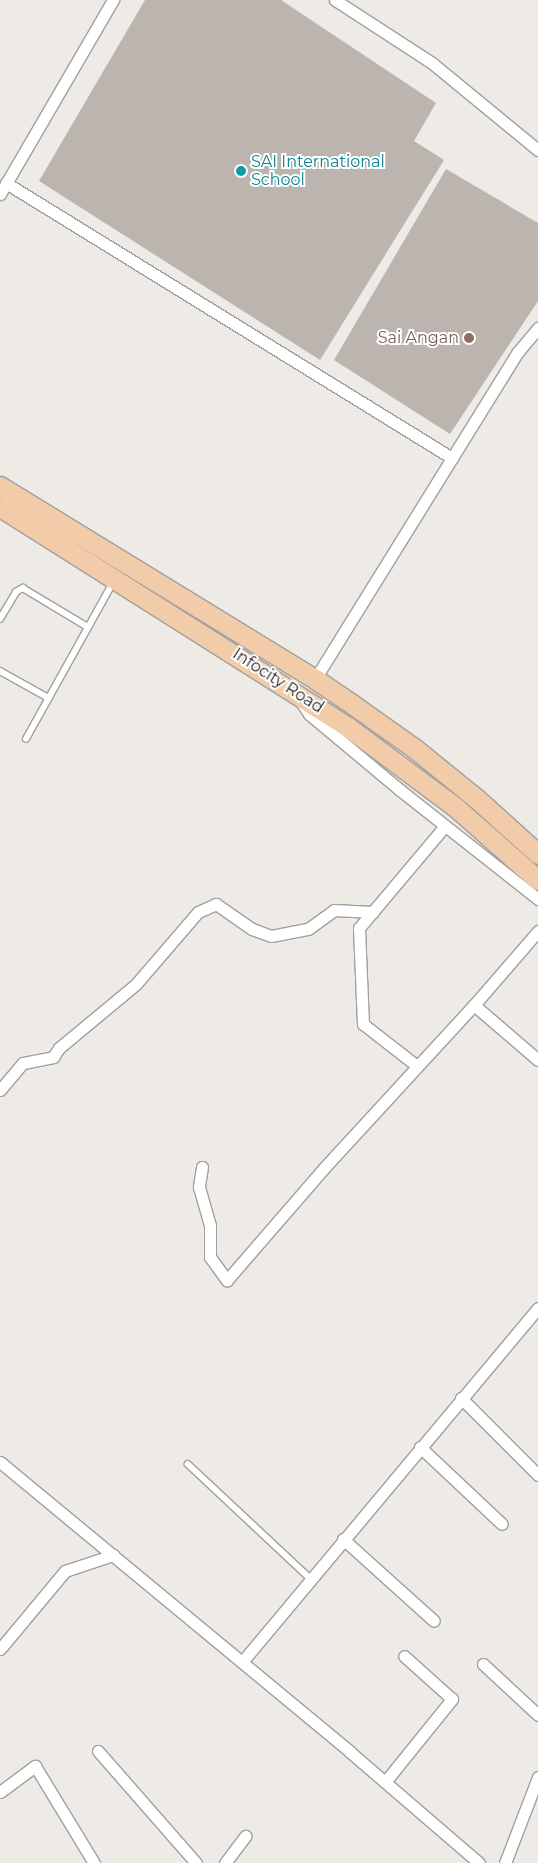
<!DOCTYPE html>
<html>
<head>
<meta charset="utf-8">
<style>
  body { margin:0 }
  #map { position:relative; width:538px; height:1863px; overflow:hidden; background:#eeebe6; font-family:Montserrat,sans-serif }
  div>[style] { position:absolute }
  .building>* { inset:0; background:#bbb4af }
  .roads { filter:drop-shadow(1px 0 #a0a0a0) drop-shadow(-1px 0 #a0a0a0) drop-shadow(0 1px #a0a0a0) drop-shadow(0 -1px #a0a0a0) }
  .lane>* { height:5.5px; margin:-2.75px; padding:0 2.75px; transform-origin:2.75px; border-radius:2.75px; background:#fff }
  .street>* { height:11px; margin:-5.5px; padding:0 5.5px; transform-origin:5.5px; border-radius:5.5px; background:#fff }
  .primary>* { height:19px; margin:-9.5px; padding:0 9.5px; transform-origin:9.5px; border-radius:9.5px; background:#f2cba8 }
  .dots>* { width:14px; height:14px; translate:-50% -50%; box-sizing:border-box; border:2px solid #fff; border-radius:50% }
  span { translate:-50% -50%; white-space:nowrap; text-align:center; line-height:1.15; -webkit-text-stroke:4px #fff; paint-order:stroke }
  .culture-label { font-size:16px; color:#0d838f }
  .left { translate:0 -50%; text-align:left }
  .education-label { font-size:16px; color:#785e54 }
  .right { translate:-100% -50%; text-align:right }
  .street-label { font-size:16px; color:#1f1f1f }
</style>
</head>
<body>
<div id="map">
  <div class="building">
    <div style="clip-path:polygon(145px 0,281px 0,436px 103px,414px 141px,444px 160px,320px 360px,39px 181px)"></div>
    <div style="clip-path:polygon(446px 169px,538px 223px,538px 301px,450px 434px,334px 360px)"></div>
  </div>
  <div class="roads">
    <div class="lane">
      <div style="left:0;top:619px;width:31px;rotate:-59deg"></div>
      <div style="left:16px;top:592px;width:8px;rotate:-30deg"></div>
      <div style="left:23px;top:588px;width:76px;rotate:31deg"></div>
      <div style="left:0;top:671px;width:56px;rotate:28.9deg"></div>
      <div style="left:26px;top:739px;width:179px;rotate:-60.9deg"></div>
      <div style="left:188px;top:1464px;width:168px;rotate:43.1deg"></div>
    </div>
    <div class="street">
      <div style="left:335px;top:0;width:116px;rotate:33deg"></div>
      <div style="left:432px;top:63px;width:137px;rotate:39.4deg"></div>
      <div style="left:6px;top:183px;width:524px;rotate:31.66deg"></div>
      <div style="left:0;top:194px;width:225px;rotate:-59.8deg"></div>
      <div style="left:315px;top:679px;width:384px;rotate:-58.2deg"></div>
      <div style="left:517px;top:353px;width:33px;rotate:-50deg"></div>
      <div style="left:300px;top:700px;width:17px;rotate:57deg"></div>
      <div style="left:309px;top:714px;width:119px;rotate:39.9deg"></div>
      <div style="left:400px;top:790px;width:176px;rotate:38.3deg"></div>
      <div style="left:474px;top:1005px;width:84px;rotate:40.7deg"></div>
      <div style="left:417px;top:1066px;width:68px;rotate:-142.1deg"></div>
      <div style="left:363px;top:1024px;width:96px;rotate:-92.4deg"></div>
      <div style="left:359px;top:928px;width:133px;rotate:-49.9deg"></div>
      <div style="left:0;top:1090px;width:35px;rotate:-50deg"></div>
      <div style="left:23px;top:1063px;width:31px;rotate:-11deg"></div>
      <div style="left:53px;top:1057px;width:11px;rotate:-56deg"></div>
      <div style="left:59px;top:1048px;width:100px;rotate:-39.7deg"></div>
      <div style="left:136px;top:984px;width:95px;rotate:-49.3deg"></div>
      <div style="left:198px;top:912px;width:20px;rotate:-24deg"></div>
      <div style="left:216px;top:904px;width:44px;rotate:34.8deg"></div>
      <div style="left:252px;top:929px;width:20px;rotate:20deg"></div>
      <div style="left:271px;top:936px;width:38px;rotate:-11deg"></div>
      <div style="left:308px;top:929px;width:32px;rotate:-36deg"></div>
      <div style="left:334px;top:910px;width:39px;rotate:3deg"></div>
      <div style="left:202px;top:1167px;width:20px;rotate:99deg"></div>
      <div style="left:199px;top:1187px;width:40px;rotate:74deg"></div>
      <div style="left:210px;top:1225px;width:32px;rotate:90deg"></div>
      <div style="left:210px;top:1257px;width:29px;rotate:54deg"></div>
      <div style="left:227px;top:1280px;width:148px;rotate:-49.1deg"></div>
      <div style="left:324px;top:1168px;width:222px;rotate:-47.4deg"></div>
      <div style="left:474px;top:1005px;width:98px;rotate:-49.1deg"></div>
      <div style="left:461px;top:1398px;width:109px;rotate:45deg"></div>
      <div style="left:420px;top:1447px;width:112px;rotate:43.2deg"></div>
      <div style="left:0;top:1462px;width:455px;rotate:39.6deg"></div>
      <div style="left:350px;top:1752px;width:170px;rotate:40.7deg"></div>
      <div style="left:343px;top:1539px;width:122px;rotate:42deg"></div>
      <div style="left:0;top:1649px;width:102px;rotate:-50.2deg"></div>
      <div style="left:65px;top:1571px;width:51px;rotate:-18.4deg"></div>
      <div style="left:242px;top:1662px;width:461px;rotate:-50.1deg"></div>
      <div style="left:483px;top:1664px;width:75px;rotate:42.8deg"></div>
      <div style="left:98px;top:1751px;width:149px;rotate:48.8deg"></div>
      <div style="left:385px;top:1782px;width:107px;rotate:-51.1deg"></div>
      <div style="left:452px;top:1699px;width:64px;rotate:-138.1deg"></div>
      <div style="left:0;top:1792px;width:44px;rotate:-36.6deg"></div>
      <div style="left:35px;top:1766px;width:114px;rotate:58.7deg"></div>
      <div style="left:225px;top:1863px;width:34px;rotate:-53deg"></div>
      <div style="left:505px;top:1863px;width:92px;rotate:-69deg"></div>
    </div>
    <div class="primary">
      <div style="left:0;top:486px;width:369px;rotate:31.5deg"></div>
      <div style="left:315px;top:679px;width:45px;rotate:34deg"></div>
      <div style="left:352px;top:704px;width:76px;rotate:35.4deg"></div>
      <div style="left:414px;top:748px;width:81px;rotate:39deg"></div>
      <div style="left:477px;top:799px;width:82px;rotate:42deg"></div>
      <div style="left:0;top:507px;width:412px;rotate:32.3deg"></div>
      <div style="left:348px;top:727px;width:132px;rotate:36.7deg"></div>
      <div style="left:454px;top:806px;width:112px;rotate:41.4deg"></div>
    </div>
  </div>
  <div class="dots">
    <div style="left:241px;top:171px;background:#0f9aa8"></div>
    <div style="left:469px;top:338px;background:#8d6e63"></div>
  </div>
  <div class="culture-label">
    <span class="left" style="left:251px;top:171px">SAI International<br>School</span>
  </div>
  <div class="education-label">
    <span class="right" style="left:459px;top:338px">Sai Angan</span>
  </div>
  <div class="street-label">
    <span style="left:278px;top:681px;rotate:33deg">Infocity Road</span>
  </div>
</div>
</body>
</html>
